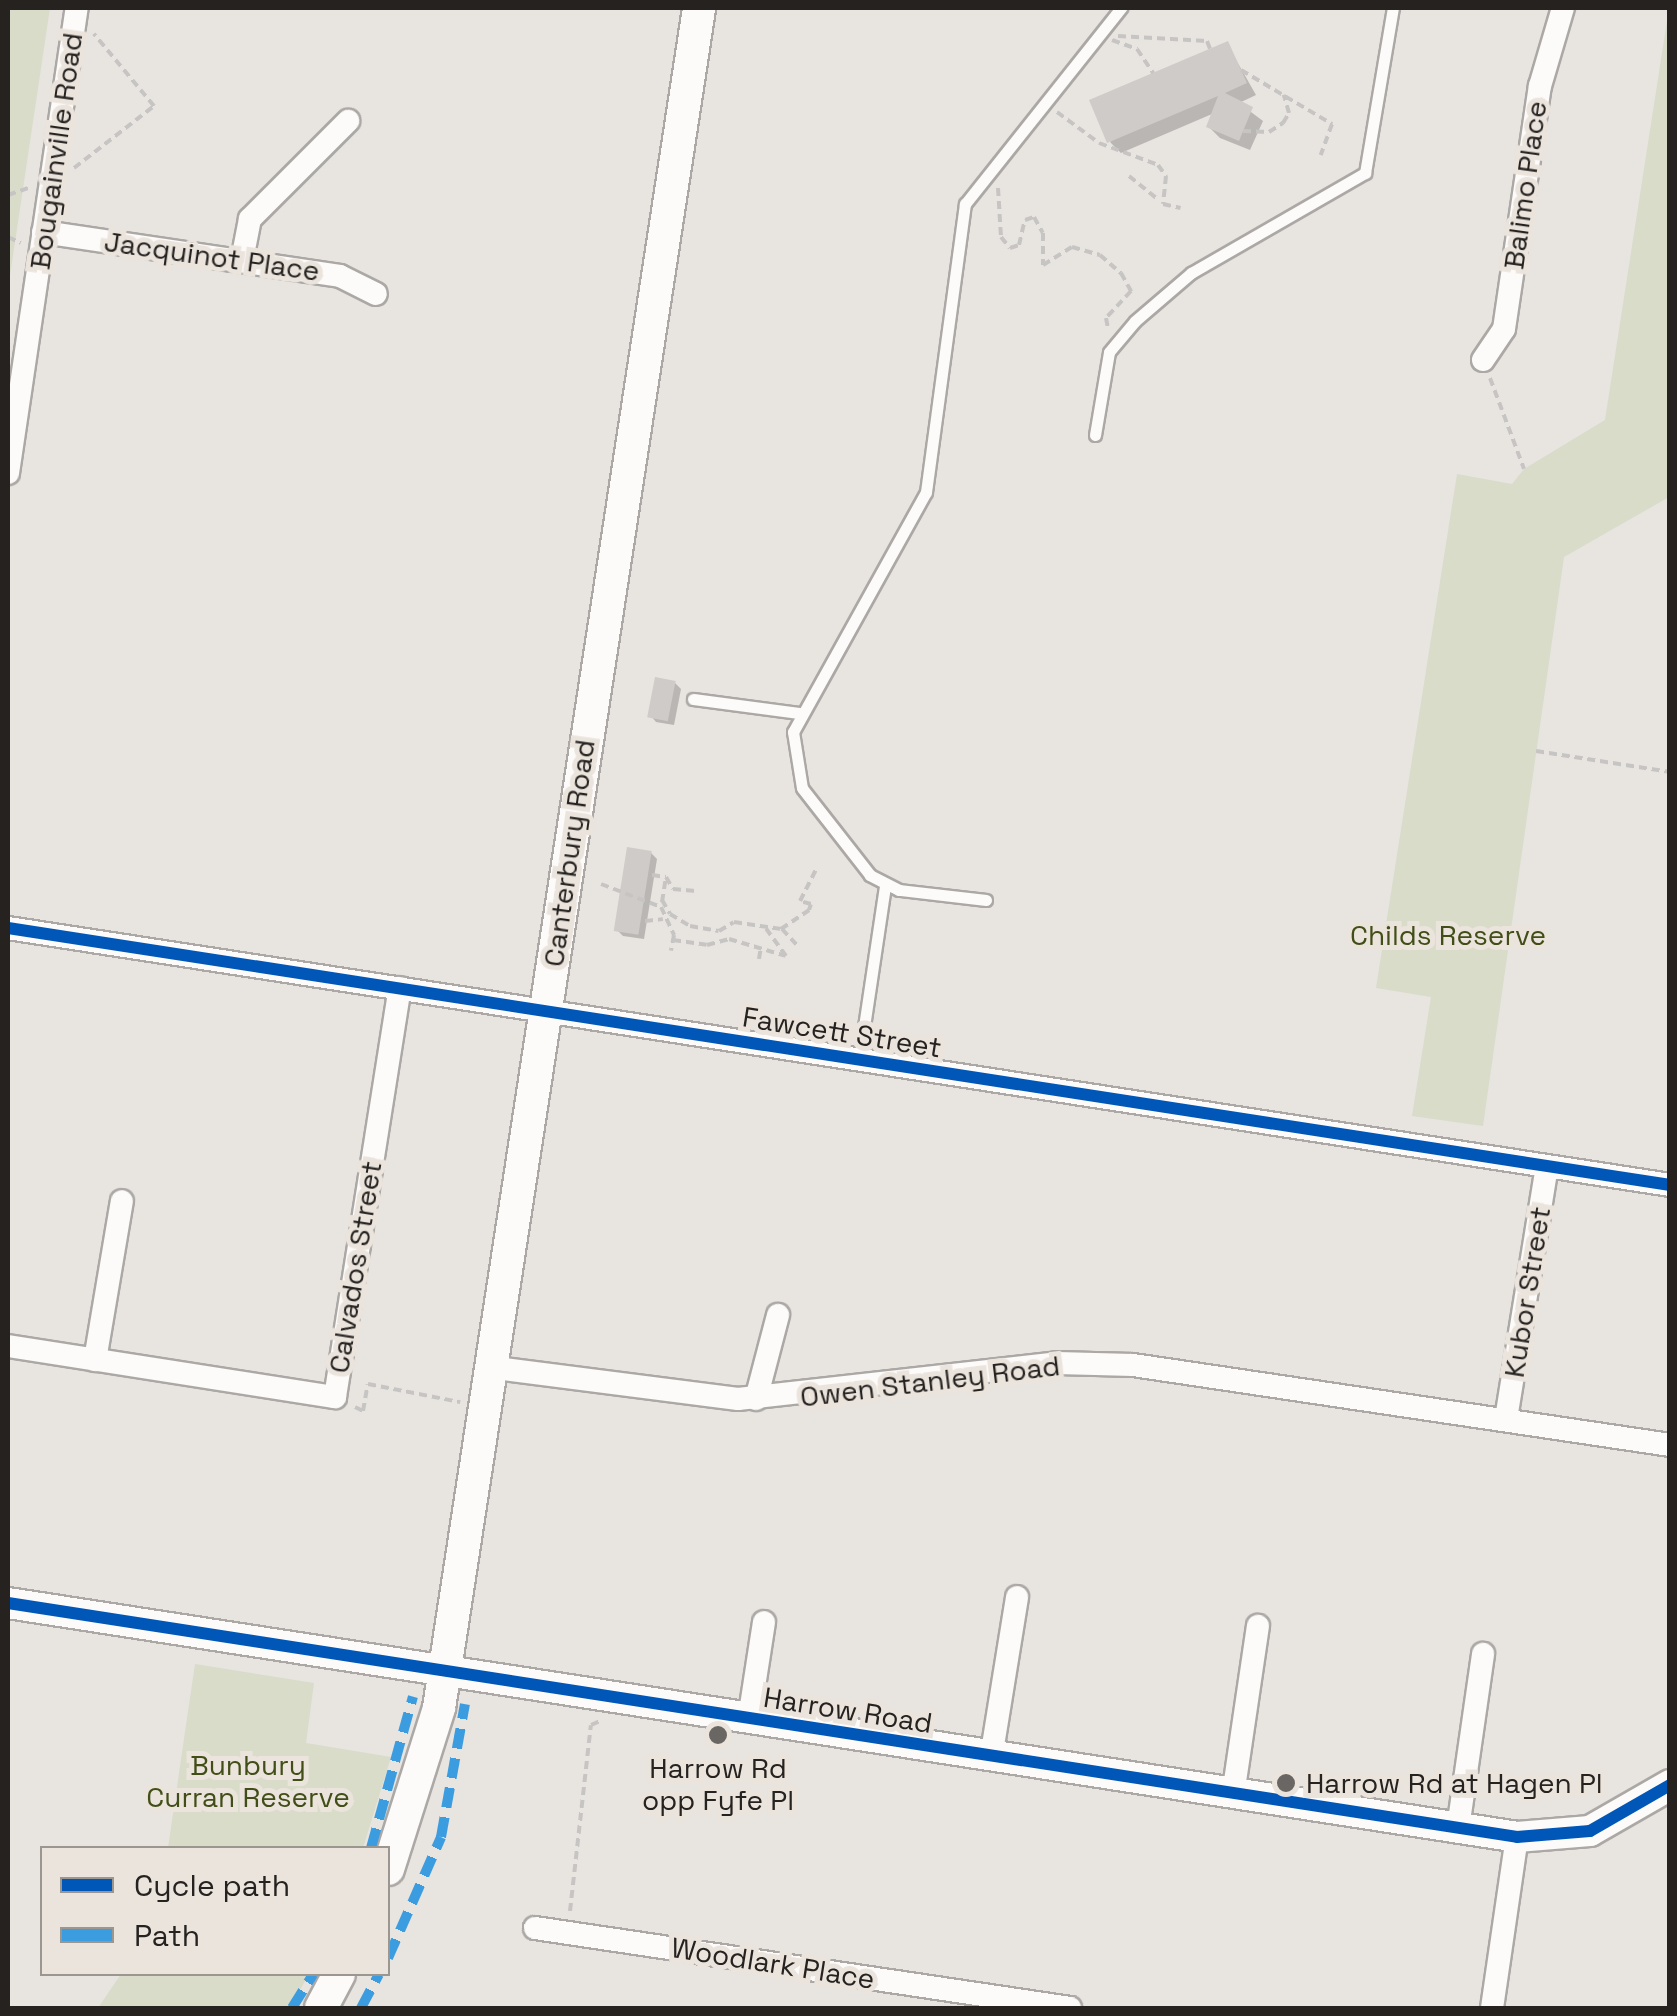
<!DOCTYPE html>
<html>
<head>
<meta charset="utf-8">
<style>
  body { margin:0 }
  #map { position:relative; width:1677px; height:2016px; overflow:hidden; background:#e8e4e0; font-family:"Space Grotesk",sans-serif }
  div>[style] { position:absolute }
  .green>* { inset:0; background:#d8dcc9 }
  .shadow>* { inset:0; background:#0003 }
  .building>* { inset:0; background:#cecbc8; transform-origin:0 0 }
  .path>* { height:4px; margin-top:-2px; transform-origin:0; background:repeating-linear-gradient(90deg,#c7c5c4 0 8px,transparent 0 13px) }
  .roads { filter:drop-shadow(2px 0 #aba8a5) drop-shadow(-2px 0 #aba8a5) drop-shadow(0 2px #aba8a5) drop-shadow(0 -2px #aba8a5) }
  .service>* { height:11px; margin:-5.5px; padding:0 5.5px; transform-origin:5.5px; border-radius:5.5px; background:#fcfbfa }
  .minor>* { height:22px; margin:-11px; padding:0 11px; transform-origin:11px; border-radius:11px; background:#fcfbfa }
  .tertiary>* { height:30px; margin:-15px; padding:0 15px; transform-origin:15px; border-radius:15px; background:#fcfbfa }
  .secondary>* { height:32px; margin:-16px; padding:0 16px; transform-origin:16px; border-radius:16px; background:#fcfbfa }
  .quiet>* { height:10px; margin-top:-5px; transform-origin:0; background:repeating-linear-gradient(90deg,#3c9ce0 0 20px,transparent 0 30px) }
  .cycleway>* { height:12px; margin:-6px; padding:0 6px; transform-origin:6px; border-radius:6px; background:#0057b8 }
  .dots>* { width:28px; height:28px; translate:-50% -50%; box-sizing:border-box; border:5px solid #ebe4dd; border-radius:50% }
  span { translate:-50% -50%; white-space:nowrap; text-align:center; line-height:1.15; -webkit-text-stroke:10px #ebe4dd; paint-order:stroke }
  .street-label { font-size:28px; color:#252220 }
  .park-label { font-size:28px; color:#414e17 }
  .poi-label { font-size:28px; color:#252220 }
  .left { translate:0 -50%; text-align:left }
  .frame { position:absolute; inset:0; border:10px solid #252220; pointer-events:none }
  .legend { position:absolute; left:40px; top:1846px; width:350px; height:130px; box-sizing:border-box; background:#ebe4dd; border:2px solid #9c9691; margin:0; padding:12px 18px; list-style:none; font-size:30px; color:#252220 }
  .legend li { display:flex; align-items:center; gap:20px; height:50px }
  .legend b { width:50px; border:2px solid #9c9691 }
</style>
</head>
<body>
<div id="map">
  <div class="green">
    <div style="clip-path:polygon(8px 8px,50px 8px,8px 289px)"></div>
    <div style="clip-path:polygon(1669px 8px,1669px 497px,1564px 557px,1483px 1126px,1412px 1116px,1431px 997px,1376px 988px,1457px 474px,1512px 484px,1524px 469px,1605px 420px)"></div>
    <div style="clip-path:polygon(195px 1664px,314px 1683px,306px 1743px,391px 1757px,363px 1848px,168px 1848px)"></div>
    <div style="clip-path:polygon(121px 1974px,309px 1974px,290px 2008px,98px 2008px)"></div>
  </div>
  <div class="shadow">
    <div style="clip-path:polygon(1227px 44px,1256px 95px,1239px 103px,1263px 121px,1250px 150px,1220px 138px,1208px 126px,1212px 114px,1121px 153px,1110px 142px)"></div>
    <div style="clip-path:polygon(675px 683px,681px 689px,674px 725px,656px 722px,651px 716px)"></div>
    <div style="clip-path:polygon(651px 853px,657px 859px,644px 939px,623px 936px,617px 930px)"></div>
  </div>
  <div class="building">
    <div style="clip-path:polygon(1228px 41px,1247px 83px,1225px 93px,1253px 107px,1239px 141px,1206px 127px,1218px 96px,1107px 143px,1089px 100px)"></div>
    <div style="left:655px;top:677px;width:21px;height:41px;rotate:11deg"></div>
    <div style="left:627px;top:847px;width:25px;height:85px;rotate:9deg"></div>
  </div>
  <div class="path">
    <div style="left:1118px;top:36px;width:89px;rotate:3.2deg"></div>
    <div style="left:1207px;top:41px;width:9px;rotate:69deg"></div>
    <div style="left:1112px;top:40px;width:27px;rotate:20deg"></div>
    <div style="left:1137px;top:49px;width:29px;rotate:56deg"></div>
    <div style="left:1241px;top:70px;width:106px;rotate:30.7deg"></div>
    <div style="left:1332px;top:124px;width:33px;rotate:110deg"></div>
    <div style="left:1057px;top:112px;width:52px;rotate:36.4deg"></div>
    <div style="left:1099px;top:143px;width:63px;rotate:20.4deg"></div>
    <div style="left:1158px;top:165px;width:14px;rotate:54deg"></div>
    <div style="left:1166px;top:176px;width:28px;rotate:96deg"></div>
    <div style="left:1163px;top:204px;width:18px;rotate:13deg"></div>
    <div style="left:1243px;top:131px;width:26px;rotate:2deg"></div>
    <div style="left:1269px;top:132px;width:17px;rotate:-33deg"></div>
    <div style="left:1283px;top:123px;width:12px;rotate:-59deg"></div>
    <div style="left:1289px;top:113px;width:19px;rotate:-106deg"></div>
    <div style="left:74px;top:168px;width:101px;rotate:-37.8deg"></div>
    <div style="left:154px;top:106px;width:94px;rotate:-129.8deg"></div>
    <div style="left:1129px;top:176px;width:38px;rotate:39deg"></div>
    <div style="left:998px;top:188px;width:49px;rotate:86.5deg"></div>
    <div style="left:1001px;top:237px;width:14px;rotate:51deg"></div>
    <div style="left:1010px;top:248px;width:9px;rotate:-18deg"></div>
    <div style="left:1019px;top:245px;width:26px;rotate:-77deg"></div>
    <div style="left:1025px;top:220px;width:9px;rotate:-18deg"></div>
    <div style="left:1034px;top:217px;width:18px;rotate:61deg"></div>
    <div style="left:1043px;top:233px;width:32px;rotate:90deg"></div>
    <div style="left:1043px;top:265px;width:34px;rotate:-32deg"></div>
    <div style="left:1072px;top:247px;width:29px;rotate:16deg"></div>
    <div style="left:1100px;top:255px;width:28px;rotate:41deg"></div>
    <div style="left:1121px;top:273px;width:21px;rotate:61deg"></div>
    <div style="left:1131px;top:291px;width:37px;rotate:133deg"></div>
    <div style="left:1106px;top:318px;width:10px;rotate:79deg"></div>
    <div style="left:8px;top:195px;width:24px;rotate:-19deg"></div>
    <div style="left:8px;top:237px;width:14px;rotate:25deg"></div>
    <div style="left:1490px;top:378px;width:97px;rotate:69.5deg"></div>
    <div style="left:1536px;top:751px;width:136px;rotate:8.9deg"></div>
    <div style="left:652px;top:875px;width:14px;rotate:8deg"></div>
    <div style="left:601px;top:884px;width:64px;rotate:21deg"></div>
    <div style="left:661px;top:907px;width:31px;rotate:65deg"></div>
    <div style="left:674px;top:935px;width:16px;rotate:101deg"></div>
    <div style="left:662px;top:900px;width:16px;rotate:60deg"></div>
    <div style="left:670px;top:914px;width:23px;rotate:31deg"></div>
    <div style="left:690px;top:926px;width:29px;rotate:10deg"></div>
    <div style="left:719px;top:931px;width:17px;rotate:-31deg"></div>
    <div style="left:734px;top:922px;width:48px;rotate:8.5deg"></div>
    <div style="left:781px;top:929px;width:34px;rotate:-34deg"></div>
    <div style="left:809px;top:910px;width:6px;rotate:-72deg"></div>
    <div style="left:811px;top:904px;width:11px;rotate:-165deg"></div>
    <div style="left:800px;top:901px;width:37px;rotate:-63deg"></div>
    <div style="left:662px;top:902px;width:25px;rotate:-81deg"></div>
    <div style="left:666px;top:877px;width:14px;rotate:60deg"></div>
    <div style="left:673px;top:889px;width:23px;rotate:5deg"></div>
    <div style="left:645px;top:921px;width:18px;rotate:-6deg"></div>
    <div style="left:782px;top:929px;width:22px;rotate:47deg"></div>
    <div style="left:673px;top:940px;width:34px;rotate:8deg"></div>
    <div style="left:707px;top:945px;width:23px;rotate:-15deg"></div>
    <div style="left:729px;top:939px;width:59px;rotate:16.6deg"></div>
    <div style="left:786px;top:956px;width:34px;rotate:-126deg"></div>
    <div style="left:759px;top:959px;width:12px;rotate:-81deg"></div>
    <div style="left:355px;top:1407px;width:9px;rotate:27deg"></div>
    <div style="left:363px;top:1411px;width:27px;rotate:-80deg"></div>
    <div style="left:368px;top:1384px;width:94px;rotate:11.1deg"></div>
    <div style="left:570px;top:1911px;width:187px;rotate:-83.6deg"></div>
    <div style="left:591px;top:1725px;width:12px;rotate:-24deg"></div>
  </div>
  <div class="roads">
    <div class="service">
      <div style="left:1095px;top:435px;width:84px;rotate:-80.4deg"></div>
      <div style="left:1109px;top:352px;width:40px;rotate:-50deg"></div>
      <div style="left:1135px;top:321px;width:74px;rotate:-40.6deg"></div>
      <div style="left:1191px;top:273px;width:201px;rotate:-29.9deg"></div>
      <div style="left:1365px;top:173px;width:167px;rotate:-80.4deg"></div>
      <div style="left:693px;top:699px;width:107px;rotate:7.5deg"></div>
      <div style="left:986px;top:900px;width:88px;rotate:-173.4deg"></div>
      <div style="left:899px;top:890px;width:33px;rotate:-153deg"></div>
      <div style="left:870px;top:875px;width:110px;rotate:-128deg"></div>
      <div style="left:802px;top:788px;width:57px;rotate:-99.1deg"></div>
      <div style="left:793px;top:732px;width:274px;rotate:-61deg"></div>
      <div style="left:926px;top:492px;width:291px;rotate:-82.3deg"></div>
      <div style="left:965px;top:204px;width:251px;rotate:-51.5deg"></div>
      <div style="left:859px;top:1060px;width:177px;rotate:-81.5deg"></div>
    </div>
    <div class="minor">
      <div style="left:43px;top:232px;width:300px;rotate:8.4deg"></div>
      <div style="left:340px;top:276px;width:40px;rotate:26.6deg"></div>
      <div style="left:242px;top:260px;width:42px;rotate:-79deg"></div>
      <div style="left:250px;top:219px;width:139px;rotate:-45deg"></div>
      <div style="left:1483px;top:360px;width:37px;rotate:-56deg"></div>
      <div style="left:1504px;top:329px;width:246px;rotate:-81.6deg"></div>
      <div style="left:1540px;top:86px;width:81px;rotate:-73.6deg"></div>
      <div style="left:8px;top:473px;width:470px;rotate:-81.6deg"></div>
      <div style="left:8px;top:928px;width:1682px;rotate:8.79deg"></div>
      <div style="left:8px;top:1346px;width:331px;rotate:8.9deg"></div>
      <div style="left:335px;top:1397px;width:414px;rotate:-81deg"></div>
      <div style="left:95px;top:1360px;width:161px;rotate:-80.4deg"></div>
      <div style="left:488px;top:1367px;width:252px;rotate:7.3deg"></div>
      <div style="left:738px;top:1399px;width:321px;rotate:-6.4deg"></div>
      <div style="left:1057px;top:1363px;width:76px;rotate:1.5deg"></div>
      <div style="left:1133px;top:1365px;width:543px;rotate:8.47deg"></div>
      <div style="left:756px;top:1399px;width:87px;rotate:-75.3deg"></div>
      <div style="left:1506px;top:1419px;width:256px;rotate:-80.8deg"></div>
      <div style="left:749px;top:1719px;width:98px;rotate:-81.2deg"></div>
      <div style="left:991px;top:1758px;width:163px;rotate:-80.8deg"></div>
      <div style="left:1233px;top:1795px;width:171px;rotate:-81.6deg"></div>
      <div style="left:1458px;top:1828px;width:176px;rotate:-81.8deg"></div>
      <div style="left:535px;top:1928px;width:541px;rotate:8.5deg"></div>
      <div style="left:1492px;top:2008px;width:173px;rotate:-81.7deg"></div>
    </div>
    <div class="tertiary">
      <div style="left:8px;top:1603px;width:1527px;rotate:8.81deg"></div>
      <div style="left:1517px;top:1837px;width:73px;rotate:-4.7deg"></div>
      <div style="left:1590px;top:1831px;width:92px;rotate:-29.9deg"></div>
    </div>
    <div class="secondary">
      <div style="left:388px;top:1869px;width:169px;rotate:-72.4deg"></div>
      <div style="left:439px;top:1708px;width:1720px;rotate:-81.3deg"></div>
      <div style="left:321px;top:2008px;width:38px;rotate:-62deg"></div>
    </div>
  </div>
  <div class="quiet">
    <div style="left:371px;top:1848px;width:157px;rotate:-74.5deg"></div>
    <div style="left:388px;top:1958px;width:132px;rotate:-66.3deg"></div>
    <div style="left:441px;top:1837px;width:135px;rotate:-79.8deg"></div>
    <div style="left:292px;top:2008px;width:40px;rotate:-58deg"></div>
    <div style="left:361px;top:2008px;width:38px;rotate:-62deg"></div>
  </div>
  <div class="cycleway">
    <div style="left:8px;top:928px;width:1682px;rotate:8.79deg"></div>
    <div style="left:8px;top:1603px;width:1527px;rotate:8.81deg"></div>
    <div style="left:1517px;top:1837px;width:73px;rotate:-4.7deg"></div>
    <div style="left:1590px;top:1831px;width:92px;rotate:-29.9deg"></div>
  </div>
  <div class="dots">
    <div style="left:718px;top:1735px;background:#696663"></div>
    <div style="left:1286px;top:1783px;background:#696663"></div>
  </div>
  <div class="street-label">
    <span style="left:56px;top:151px;rotate:-82deg">Bougainville Road</span>
    <span style="left:1525px;top:185px;rotate:-82deg">Balimo Place</span>
    <span style="left:212px;top:256px;rotate:8deg">Jacquinot Place</span>
    <span style="left:569px;top:853px;rotate:-82deg">Canterbury Road</span>
    <span style="left:842px;top:1032px;rotate:9deg">Fawcett Street</span>
    <span style="left:355px;top:1267px;rotate:-81deg">Calvados Street</span>
    <span style="left:1527px;top:1292px;rotate:-81deg">Kubor Street</span>
    <span style="left:930px;top:1381px;rotate:-7deg">Owen Stanley Road</span>
    <span style="left:848px;top:1710px;rotate:9deg">Harrow Road</span>
    <span style="left:773px;top:1963px;rotate:9deg">Woodlark Place</span>
  </div>
  <div class="park-label">
    <span style="left:1448px;top:935px">Childs Reserve</span>
    <span style="left:248px;top:1781px">Bunbury<br>Curran Reserve</span>
  </div>
  <div class="poi-label">
    <span style="left:718px;top:1784px">Harrow Rd<br>opp Fyfe Pl</span>
    <span class="left" style="left:1306px;top:1783px">Harrow Rd at Hagen Pl</span>
  </div>
  <div class="frame"></div>
  <ul class="legend">
  <li><b style="height:12px;background:#0057b8"></b>Cycle path</li>
  <li><b style="height:12px;background:#3c9ce0"></b>Path</li>
  </ul>
</div>
</body>
</html>
